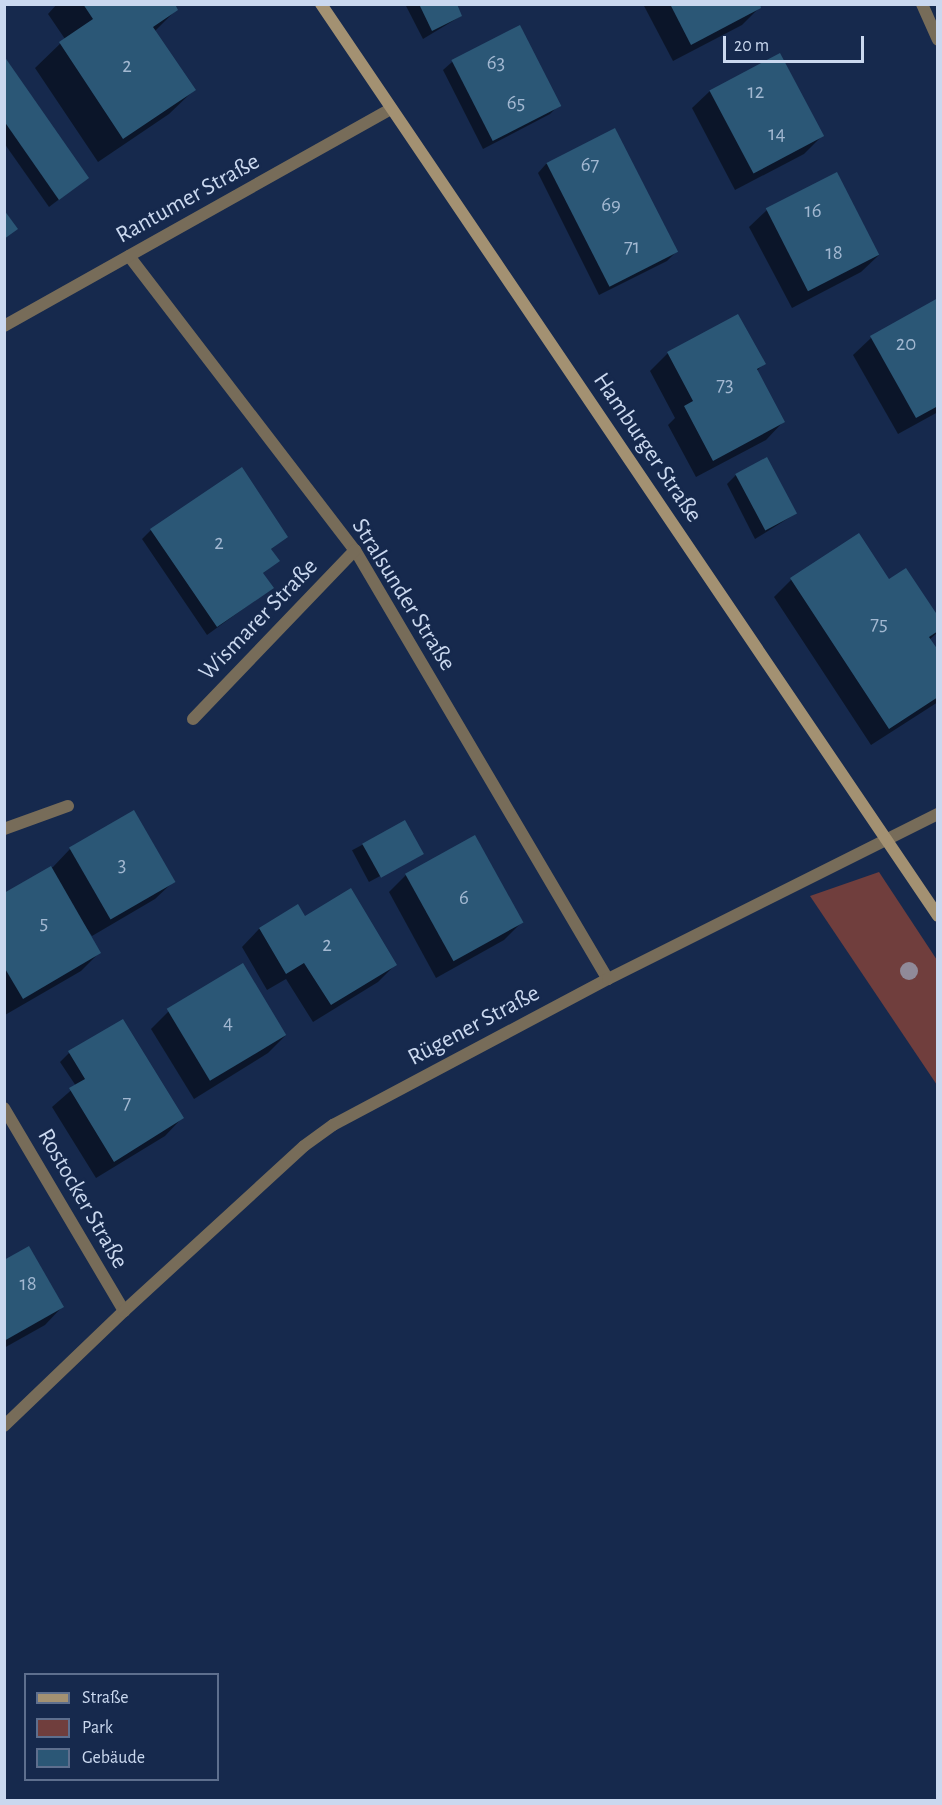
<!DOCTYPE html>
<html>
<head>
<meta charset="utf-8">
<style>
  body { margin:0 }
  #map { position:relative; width:942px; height:1805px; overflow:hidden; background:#16294d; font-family:"Alegreya Sans",sans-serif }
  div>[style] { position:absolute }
  .green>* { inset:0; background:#703e3d }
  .shadow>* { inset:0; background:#0007; transform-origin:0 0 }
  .building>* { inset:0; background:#2b5776; transform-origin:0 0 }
  .lane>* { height:12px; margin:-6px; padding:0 6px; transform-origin:6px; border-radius:6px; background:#776c59 }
  .street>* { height:12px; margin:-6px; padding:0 6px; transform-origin:6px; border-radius:6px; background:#776c59 }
  .secondary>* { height:12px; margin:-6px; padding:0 6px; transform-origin:6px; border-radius:6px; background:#a39172 }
  .trees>* { width:18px; height:18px; margin:-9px; border-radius:50%; background:#908a99 }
  span { translate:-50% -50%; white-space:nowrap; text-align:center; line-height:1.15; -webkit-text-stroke:5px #16294d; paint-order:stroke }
  .number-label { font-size:21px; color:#a2b8d1 }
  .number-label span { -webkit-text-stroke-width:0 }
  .street-label { font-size:24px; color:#cad8ef }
  .frame { position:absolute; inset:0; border:6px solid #cad8ef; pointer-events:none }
  .legend { position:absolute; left:24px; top:1673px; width:195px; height:108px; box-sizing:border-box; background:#16294d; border:2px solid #5e6f8e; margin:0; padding:8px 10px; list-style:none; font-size:18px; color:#cad8ef }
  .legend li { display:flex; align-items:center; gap:12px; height:30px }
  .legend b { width:30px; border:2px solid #5e6f8e }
  .scale { position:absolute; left:723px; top:36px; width:141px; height:27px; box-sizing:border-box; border:3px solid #cad8ef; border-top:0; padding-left:8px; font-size:18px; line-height:21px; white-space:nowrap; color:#cad8ef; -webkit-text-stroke:4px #16294d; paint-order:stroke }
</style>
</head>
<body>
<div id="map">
  <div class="green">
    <div style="clip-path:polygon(879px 872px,937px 960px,937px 1085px,810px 896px)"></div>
  </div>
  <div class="shadow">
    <div style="clip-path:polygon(57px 4px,173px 4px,176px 10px,154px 32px,194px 90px,169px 114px,98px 162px,35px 68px,65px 39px,48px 14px)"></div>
    <div style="clip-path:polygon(405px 4px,457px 4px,461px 16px,423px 39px)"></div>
    <div style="clip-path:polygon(643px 4px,758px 4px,759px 8px,742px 25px,673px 61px)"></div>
    <div style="clip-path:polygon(4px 59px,87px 178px,49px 207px,4px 143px)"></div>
    <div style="clip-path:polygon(452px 62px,559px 105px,550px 114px,483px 149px,443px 70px)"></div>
    <div style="clip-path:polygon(710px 91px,822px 136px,804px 154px,735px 190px,692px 108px)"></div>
    <div style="clip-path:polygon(614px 130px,676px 252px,667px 261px,599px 295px,538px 173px,546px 164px)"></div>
    <div style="clip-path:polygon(767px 210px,879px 255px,861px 272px,792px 308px,749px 227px)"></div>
    <div style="clip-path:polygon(938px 300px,938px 412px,898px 434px,853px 355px,871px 338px)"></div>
    <div style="clip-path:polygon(738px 316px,764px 363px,756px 372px,783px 422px,766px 440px,696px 477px,668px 425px,675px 418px,650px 371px,668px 353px)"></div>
    <div style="clip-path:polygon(736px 475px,795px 514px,755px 539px,727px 484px)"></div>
    <div style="clip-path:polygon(151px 530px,287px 536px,270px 550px,278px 561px,262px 574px,272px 588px,207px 635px,142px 539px)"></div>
    <div style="clip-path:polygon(791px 580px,888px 581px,938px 619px,938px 632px,929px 640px,938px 652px,938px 702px,871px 745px,774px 597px)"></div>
    <div style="left:405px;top:822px;width:36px;height:60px;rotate:62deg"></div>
    <div style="clip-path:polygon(70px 849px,173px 882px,155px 899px,92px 936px,74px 910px,99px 953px,81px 971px,5px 1015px,4px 895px,53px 867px)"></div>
    <div style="clip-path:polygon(406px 875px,521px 923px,504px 940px,436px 978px,389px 892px)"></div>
    <div style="clip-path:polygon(298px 906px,305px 918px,395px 965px,378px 982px,313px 1022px,286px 979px,267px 990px,242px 947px,259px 929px)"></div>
    <div style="clip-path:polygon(169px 1011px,286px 1035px,268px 1053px,194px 1099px,151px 1029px)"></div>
    <div style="clip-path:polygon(69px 1053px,182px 1118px,165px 1136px,96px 1178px,52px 1107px,76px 1086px,60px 1062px)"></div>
    <div style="clip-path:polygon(4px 1261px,62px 1307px,45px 1325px,4px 1348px)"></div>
  </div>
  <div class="building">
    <div style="clip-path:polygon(83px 4px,175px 4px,178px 10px,153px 27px,196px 90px,123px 139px,59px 42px,93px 19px)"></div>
    <div style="clip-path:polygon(419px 4px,457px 4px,462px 16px,432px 31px)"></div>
    <div style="clip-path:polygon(670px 4px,760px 4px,761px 8px,691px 45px)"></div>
    <div style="left:520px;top:25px;width:91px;height:77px;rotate:63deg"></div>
    <div style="left:780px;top:53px;width:94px;height:80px;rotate:62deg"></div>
    <div style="clip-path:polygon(4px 56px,89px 178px,59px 200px,4px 121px)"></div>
    <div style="left:615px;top:128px;width:139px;height:77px;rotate:63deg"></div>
    <div style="left:837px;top:172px;width:93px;height:80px;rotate:63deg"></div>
    <div style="clip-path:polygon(4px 210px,18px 229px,4px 239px)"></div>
    <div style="clip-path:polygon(938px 298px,938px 406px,916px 418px,870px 336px)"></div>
    <div style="clip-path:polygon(738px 314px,766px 364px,757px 369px,785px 422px,713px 461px,684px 406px,693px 401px,667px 352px)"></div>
    <div style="left:767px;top:457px;width:64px;height:36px;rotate:62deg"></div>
    <div style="clip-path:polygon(242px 467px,288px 537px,271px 549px,280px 561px,263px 573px,274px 588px,217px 627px,150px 529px)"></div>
    <div style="clip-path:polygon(859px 533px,889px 579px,906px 568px,938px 616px,938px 631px,929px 637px,938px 650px,938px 697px,889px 729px,790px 578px)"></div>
    <div style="left:134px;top:810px;width:83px;height:75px;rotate:60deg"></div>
    <div style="left:405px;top:820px;width:39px;height:49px;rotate:61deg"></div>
    <div style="left:475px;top:835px;width:100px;height:80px;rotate:61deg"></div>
    <div style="clip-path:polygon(51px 866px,101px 953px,23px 999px,4px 967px,4px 893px)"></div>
    <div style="clip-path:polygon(351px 888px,397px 965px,331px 1005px,304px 963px,286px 974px,259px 928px,298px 904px,305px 916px)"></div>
    <div style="left:243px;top:963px;width:84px;height:89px;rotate:59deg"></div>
    <div style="clip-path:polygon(123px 1019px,184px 1118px,114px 1162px,69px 1088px,85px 1079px,68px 1051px)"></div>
    <div style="clip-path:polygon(29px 1246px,64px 1307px,4px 1341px,4px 1260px)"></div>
  </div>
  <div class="lane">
    <div style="left:4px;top:1426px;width:166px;rotate:-43.8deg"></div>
  </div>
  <div class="street">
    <div style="left:922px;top:4px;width:39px;rotate:66deg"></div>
    <div style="left:129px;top:256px;width:371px;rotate:52.5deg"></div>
    <div style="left:355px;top:550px;width:498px;rotate:59.5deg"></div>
    <div style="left:4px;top:326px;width:444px;rotate:-29.3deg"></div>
    <div style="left:193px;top:719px;width:234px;rotate:-46.2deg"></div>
    <div style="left:4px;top:829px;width:68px;rotate:-19.8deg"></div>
    <div style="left:4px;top:1108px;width:236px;rotate:59.4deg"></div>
    <div style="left:124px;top:1311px;width:244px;rotate:-42.5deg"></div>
    <div style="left:304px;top:1146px;width:36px;rotate:-36deg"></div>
    <div style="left:333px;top:1125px;width:311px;rotate:-28deg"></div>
    <div style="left:608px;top:979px;width:369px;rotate:-26.6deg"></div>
  </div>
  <div class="secondary">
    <div style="left:321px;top:4px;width:1101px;rotate:55.92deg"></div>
  </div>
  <div class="trees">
    <div style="left:909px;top:971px"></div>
  </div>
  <div class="number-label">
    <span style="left:496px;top:63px">63</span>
    <span style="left:127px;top:66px">2</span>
    <span style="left:756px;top:92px">12</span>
    <span style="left:516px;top:103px">65</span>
    <span style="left:777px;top:134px">14</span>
    <span style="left:590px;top:165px">67</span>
    <span style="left:611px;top:205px">69</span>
    <span style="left:813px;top:211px">16</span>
    <span style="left:632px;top:247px">71</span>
    <span style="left:834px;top:253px">18</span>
    <span style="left:906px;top:344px">20</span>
    <span style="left:725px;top:385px">73</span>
    <span style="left:219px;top:543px">2</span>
    <span style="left:879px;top:624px">75</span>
    <span style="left:122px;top:865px">3</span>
    <span style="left:464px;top:898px">6</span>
    <span style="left:44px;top:923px">5</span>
    <span style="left:327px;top:945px">2</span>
    <span style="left:228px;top:1023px">4</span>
    <span style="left:127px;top:1103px">7</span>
    <span style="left:28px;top:1284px">18</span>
  </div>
  <div class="street-label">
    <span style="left:188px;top:199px;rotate:-29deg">Rantumer Straße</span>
    <span style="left:647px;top:448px;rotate:56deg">Hamburger Straße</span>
    <span style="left:403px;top:595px;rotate:58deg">Stralsunder Straße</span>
    <span style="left:259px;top:620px;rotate:-46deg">Wismarer Straße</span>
    <span style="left:474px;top:1026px;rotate:-28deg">Rügener Straße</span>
    <span style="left:82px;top:1199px;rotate:60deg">Rostocker Straße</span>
  </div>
  <div class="frame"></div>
  <ul class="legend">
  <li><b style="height:8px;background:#a39172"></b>Straße</li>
  <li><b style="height:16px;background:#703e3d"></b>Park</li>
  <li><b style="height:16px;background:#2b5776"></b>Gebäude</li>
  </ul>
  <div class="scale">20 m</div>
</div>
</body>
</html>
